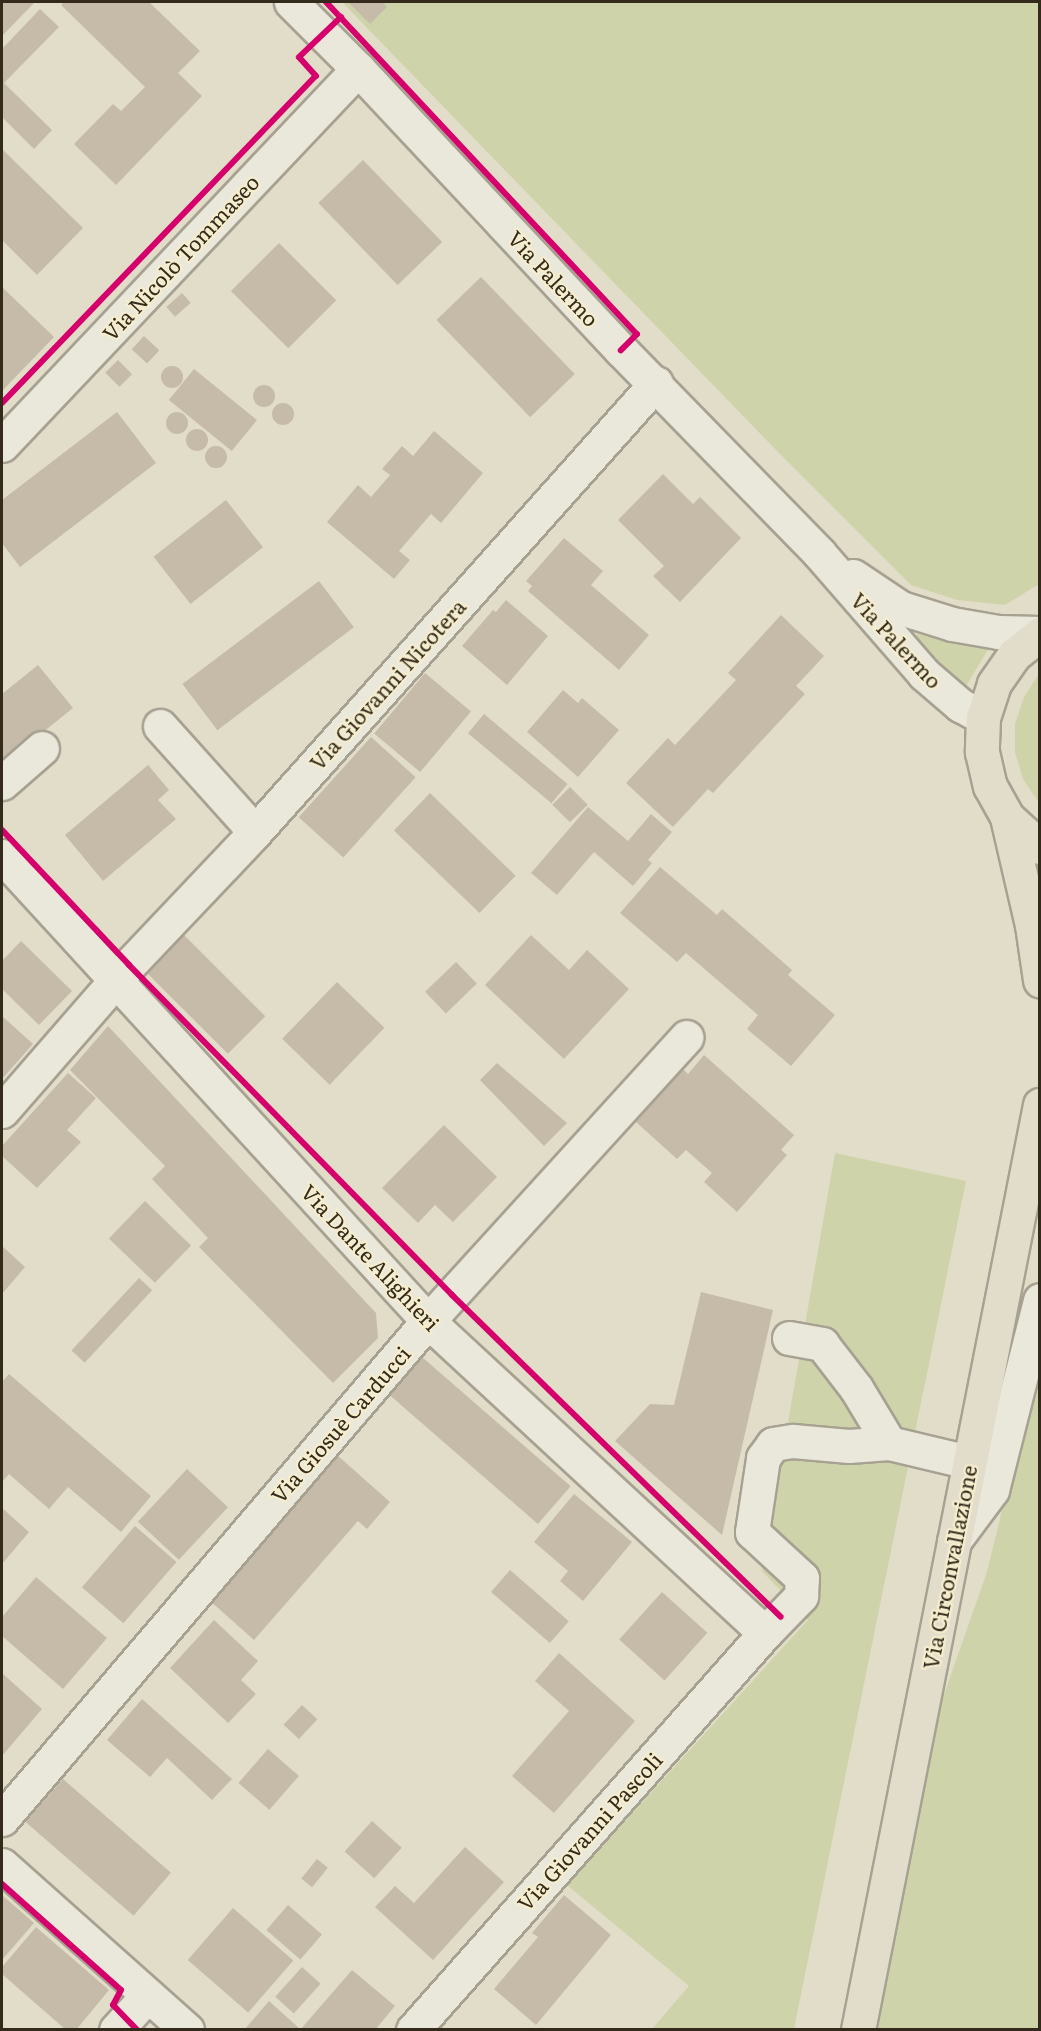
<!DOCTYPE html>
<html>
<head>
<meta charset="utf-8">
<style>
  body { margin:0 }
  #map { position:relative; width:1041px; height:2031px; overflow:hidden; background:#e2ddc8; font-family:Literata,serif }
  div>[style] { position:absolute }
  .green>* { inset:0; background:#cfd3aa }
  .building>* { inset:0; background:#c6bba9; transform-origin:0 0 }
  .round { border-radius:50% }
  .roads { filter:drop-shadow(2px 0 #a7a192) drop-shadow(-2px 0 #a7a192) drop-shadow(0 2px #a7a192) drop-shadow(0 -2px #a7a192) }
  .minor>* { height:33px; margin:-16.5px; padding:0 16.5px; transform-origin:16.5px; border-radius:16.5px; background:#eae7db }
  .major>* { height:33px; margin:-16.5px; padding:0 16.5px; transform-origin:16.5px; border-radius:16.5px; background:#e2ddcb }
  .cycleway>* { height:6px; margin:-3px; padding:0 3px; transform-origin:3px; border-radius:3px; background:#d6006c }
  span { translate:-50% -50%; white-space:nowrap; text-align:center; line-height:1.15; -webkit-text-stroke:4.5px #f5edcd; paint-order:stroke }
  .street-label { font-size:21px; color:#342a1c }
  .frame { position:absolute; inset:0; border:3px solid #342a1c; pointer-events:none }
</style>
</head>
<body>
<div id="map">
  <div class="green">
    <div style="clip-path:polygon(342px 2px,1039px 2px,1039px 584px,1005px 605px,957px 600px,911px 585px,779px 453px)"></div>
    <div style="clip-path:polygon(917px 634px,960px 645px,990px 646px,962px 693px,913px 641px)"></div>
    <div style="clip-path:polygon(1039px 674px,1039px 803px,1023px 779px,1015px 752px,1015px 724px,1024px 697px)"></div>
    <div style="clip-path:polygon(835px 1153px,966px 1181px,794px 2029px,652px 2029px,689px 1986px,567px 1885px,808px 1620px,762px 1571px)"></div>
    <div style="clip-path:polygon(1039px 1358px,1039px 2029px,878px 2030px,928px 1740px,987px 1572px)"></div>
  </div>
  <div class="building">
    <div style="clip-path:polygon(3px 2px,35px 2px,2px 36px,2px 3px)"></div>
    <div style="clip-path:polygon(64px 2px,149px 2px,200px 51px,178px 73px,202px 96px,116px 185px,74px 144px,113px 104px,121px 111px,145px 87px,61px 5px)"></div>
    <div style="clip-path:polygon(348px 2px,382px 2px,387px 7px,370px 24px)"></div>
    <div style="clip-path:polygon(40px 9px,59px 27px,4px 83px,52px 130px,34px 149px,2px 117px,2px 49px)"></div>
    <div style="clip-path:polygon(2px 149px,83px 228px,37px 275px,2px 240px)"></div>
    <div style="left:363px;top:160px;width:114px;height:62px;rotate:46deg"></div>
    <div style="left:279px;top:243px;width:81px;height:68px;rotate:45deg"></div>
    <div style="left:481px;top:277px;width:135px;height:62px;rotate:46deg"></div>
    <div style="clip-path:polygon(2px 287px,54px 337px,2px 391px)"></div>
    <div style="left:182px;top:293px;width:13px;height:21px;rotate:48deg"></div>
    <div style="left:144px;top:336px;width:21px;height:18px;rotate:43deg"></div>
    <div style="left:118px;top:360px;width:20px;height:18px;rotate:45deg"></div>
    <div class="round" style="left:161px;top:366px;width:22px;height:22px"></div>
    <div style="left:194px;top:369px;width:81px;height:40px;rotate:39deg"></div>
    <div class="round" style="left:253px;top:385px;width:22px;height:22px"></div>
    <div class="round" style="left:272px;top:403px;width:22px;height:22px"></div>
    <div class="round" style="left:166px;top:412px;width:22px;height:22px"></div>
    <div style="clip-path:polygon(117px 412px,156px 463px,20px 567px,2px 543px,2px 500px)"></div>
    <div class="round" style="left:186px;top:429px;width:22px;height:22px"></div>
    <div style="clip-path:polygon(434px 431px,483px 473px,441px 523px,431px 514px,399px 551px,410px 560px,394px 579px,327px 522px,358px 485px,371px 497px,390px 475px,382px 469px,402px 446px,413px 456px)"></div>
    <div class="round" style="left:205px;top:446px;width:22px;height:22px"></div>
    <div style="clip-path:polygon(663px 474px,693px 504px,700px 497px,741px 538px,680px 602px,653px 576px,664px 566px,618px 520px)"></div>
    <div style="left:226px;top:500px;width:60px;height:92px;rotate:52deg"></div>
    <div style="clip-path:polygon(564px 538px,603px 571px,591px 585px,649px 635px,619px 670px,528px 591px,532px 586px,526px 581px)"></div>
    <div style="left:319px;top:581px;width:58px;height:171px;rotate:53deg"></div>
    <div style="clip-path:polygon(506px 600px,548px 636px,507px 685px,462px 646px,493px 610px,496px 612px)"></div>
    <div style="clip-path:polygon(781px 615px,824px 656px,796px 686px,805px 694px,713px 793px,708px 789px,673px 827px,626px 783px,668px 738px,675px 745px,736px 680px,728px 673px)"></div>
    <div style="clip-path:polygon(38px 665px,73px 708px,2px 765px,2px 694px)"></div>
    <div style="left:425px;top:673px;width:60px;height:79px;rotate:40deg"></div>
    <div style="clip-path:polygon(563px 690px,578px 703px,582px 698px,619px 730px,578px 777px,527px 732px)"></div>
    <div style="left:484px;top:714px;width:109px;height:25px;rotate:40deg"></div>
    <div style="left:371px;top:737px;width:60px;height:108px;rotate:42deg"></div>
    <div style="clip-path:polygon(148px 765px,169px 790px,158px 800px,176px 819px,103px 881px,65px 835px)"></div>
    <div style="left:570px;top:787px;width:25px;height:25px;rotate:45deg"></div>
    <div style="left:430px;top:793px;width:119px;height:52px;rotate:44deg"></div>
    <div style="clip-path:polygon(588px 807px,628px 841px,651px 814px,672px 832px,648px 860px,652px 863px,633px 886px,594px 852px,557px 895px,531px 873px)"></div>
    <div style="clip-path:polygon(660px 867px,717px 915px,722px 909px,792px 970px,788px 975px,835px 1015px,791px 1066px,747px 1029px,758px 1015px,686px 953px,677px 962px,620px 913px)"></div>
    <div style="left:184px;top:935px;width:115px;height:53px;rotate:45deg"></div>
    <div style="clip-path:polygon(531px 935px,569px 970px,587px 950px,629px 989px,564px 1059px,485px 985px)"></div>
    <div style="clip-path:polygon(21px 941px,72px 991px,39px 1025px,2px 989px,2px 961px)"></div>
    <div style="left:456px;top:962px;width:30px;height:43px;rotate:46deg"></div>
    <div style="left:337px;top:982px;width:66px;height:79px;rotate:44deg"></div>
    <div style="clip-path:polygon(2px 1016px,33px 1044px,2px 1079px)"></div>
    <div style="clip-path:polygon(108px 1026px,376px 1313px,378px 1338px,333px 1383px,199px 1247px,208px 1238px,152px 1179px,165px 1166px,70px 1070px)"></div>
    <div style="clip-path:polygon(704px 1055px,794px 1135px,781px 1150px,787px 1155px,737px 1212px,704px 1182px,712px 1173px,686px 1150px,677px 1159px,636px 1122px,683px 1069px,688px 1074px)"></div>
    <div style="clip-path:polygon(497px 1063px,567px 1123px,544px 1146px,480px 1080px)"></div>
    <div style="clip-path:polygon(68px 1073px,96px 1098px,67px 1130px,81px 1142px,37px 1188px,2px 1156px,2px 1146px)"></div>
    <div style="clip-path:polygon(444px 1125px,497px 1177px,453px 1222px,435px 1205px,418px 1223px,382px 1188px)"></div>
    <div style="left:145px;top:1201px;width:64px;height:52px;rotate:44deg"></div>
    <div style="clip-path:polygon(2px 1246px,25px 1267px,2px 1294px)"></div>
    <div style="left:139px;top:1278px;width:18px;height:99px;rotate:43deg"></div>
    <div style="clip-path:polygon(701px 1292px,773px 1310px,722px 1535px,615px 1441px,650px 1404px,674px 1405px)"></div>
    <div style="left:422px;top:1357px;width:197px;height:50px;rotate:41deg"></div>
    <div style="clip-path:polygon(9px 1374px,151px 1496px,121px 1532px,68px 1487px,49px 1509px,9px 1474px,2px 1482px,2px 1382px)"></div>
    <div style="clip-path:polygon(337px 1455px,390px 1502px,367px 1529px,358px 1521px,254px 1640px,209px 1600px)"></div>
    <div style="left:187px;top:1469px;width:56px;height:72px;rotate:43deg"></div>
    <div style="clip-path:polygon(574px 1494px,632px 1542px,583px 1601px,560px 1581px,568px 1571px,534px 1542px)"></div>
    <div style="clip-path:polygon(2px 1508px,29px 1532px,2px 1564px)"></div>
    <div style="left:135px;top:1526px;width:55px;height:81px;rotate:41deg"></div>
    <div style="left:510px;top:1570px;width:78px;height:29px;rotate:41deg"></div>
    <div style="clip-path:polygon(36px 1577px,107px 1638px,63px 1689px,2px 1636px,2px 1617px)"></div>
    <div style="left:662px;top:1592px;width:61px;height:64px;rotate:42deg"></div>
    <div style="clip-path:polygon(214px 1620px,258px 1661px,241px 1680px,256px 1694px,228px 1723px,170px 1668px)"></div>
    <div style="clip-path:polygon(559px 1653px,635px 1721px,554px 1813px,512px 1776px,569px 1711px,535px 1681px)"></div>
    <div style="clip-path:polygon(2px 1673px,42px 1709px,2px 1756px)"></div>
    <div style="clip-path:polygon(142px 1699px,232px 1779px,212px 1800px,167px 1758px,150px 1777px,107px 1740px)"></div>
    <div style="left:302px;top:1705px;width:21px;height:27px;rotate:43deg"></div>
    <div style="left:268px;top:1749px;width:41px;height:45px;rotate:41deg"></div>
    <div style="left:63px;top:1779px;width:143px;height:57px;rotate:41deg"></div>
    <div style="left:372px;top:1821px;width:40px;height:41px;rotate:42deg"></div>
    <div style="clip-path:polygon(465px 1847px,504px 1882px,433px 1960px,375px 1907px,395px 1886px,414px 1903px)"></div>
    <div style="left:317px;top:1859px;width:14px;height:25px;rotate:39deg"></div>
    <div style="clip-path:polygon(2px 1895px,34px 1923px,2px 1960px)"></div>
    <div style="clip-path:polygon(564px 1895px,611px 1935px,536px 2025px,494px 1989px,538px 1937px,532px 1933px)"></div>
    <div style="left:288px;top:1905px;width:45px;height:33px;rotate:41deg"></div>
    <div style="left:233px;top:1908px;width:80px;height:69px;rotate:41deg"></div>
    <div style="clip-path:polygon(36px 1927px,109px 1990px,76px 2030px,66px 2030px,2px 1974px,2px 1967px)"></div>
    <div style="left:302px;top:1967px;width:25px;height:40px;rotate:42deg"></div>
    <div style="clip-path:polygon(352px 1970px,395px 2006px,375px 2030px,300px 2030px)"></div>
    <div style="clip-path:polygon(269px 2001px,299px 2028px,297px 2030px,244px 2030px)"></div>
  </div>
  <div class="roads">
    <div class="minor">
      <div style="left:291px;top:2px;width:95px;rotate:45deg"></div>
      <div style="left:358px;top:69px;width:385px;rotate:46.9deg"></div>
      <div style="left:621px;top:350px;width:284px;rotate:45.7deg"></div>
      <div style="left:819px;top:553px;width:160px;rotate:49deg"></div>
      <div style="left:924px;top:674px;width:48px;rotate:40.7deg"></div>
      <div style="left:960px;top:705px;width:26px;rotate:28deg"></div>
      <div style="left:2px;top:445px;width:518px;rotate:-46.57deg"></div>
      <div style="left:853px;top:576px;width:58px;rotate:33.7deg"></div>
      <div style="left:901px;top:608px;width:53px;rotate:17.4deg"></div>
      <div style="left:952px;top:624px;width:47px;rotate:9.9deg"></div>
      <div style="left:998px;top:632px;width:42px;rotate:1.4deg"></div>
      <div style="left:160px;top:726px;width:142px;rotate:48.1deg"></div>
      <div style="left:2px;top:783px;width:53px;rotate:-41.2deg"></div>
      <div style="left:2px;top:856px;width:631px;rotate:47.51deg"></div>
      <div style="left:428px;top:1321px;width:459px;rotate:42.8deg"></div>
      <div style="left:2px;top:1111px;width:194px;rotate:-49deg"></div>
      <div style="left:129px;top:965px;width:183px;rotate:-46.5deg"></div>
      <div style="left:255px;top:832px;width:602px;rotate:-48.23deg"></div>
      <div style="left:789px;top:1338px;width:34px;rotate:10deg"></div>
      <div style="left:822px;top:1344px;width:56px;rotate:52.3deg"></div>
      <div style="left:856px;top:1388px;width:64px;rotate:59deg"></div>
      <div style="left:954px;top:1541px;width:64px;rotate:-53.3deg"></div>
      <div style="left:992px;top:1490px;width:196px;rotate:-75.8deg"></div>
      <div style="left:2px;top:1819px;width:655px;rotate:-49.46deg"></div>
      <div style="left:428px;top:1321px;width:384px;rotate:-47.7deg"></div>
      <div style="left:2px;top:1865px;width:248px;rotate:41.7deg"></div>
      <div style="left:116px;top:2030px;width:47px;rotate:-47.6deg"></div>
      <div style="left:413px;top:2030px;width:531px;rotate:-48.44deg"></div>
      <div style="left:765px;top:1633px;width:52px;rotate:-45.8deg"></div>
      <div style="left:801px;top:1596px;width:18px;rotate:-87deg"></div>
      <div style="left:802px;top:1578px;width:68px;rotate:-137.4deg"></div>
      <div style="left:752px;top:1532px;width:75px;rotate:-81.5deg"></div>
      <div style="left:763px;top:1458px;width:17px;rotate:-54deg"></div>
      <div style="left:773px;top:1444px;width:20px;rotate:-9deg"></div>
      <div style="left:793px;top:1441px;width:56px;rotate:5.1deg"></div>
      <div style="left:849px;top:1446px;width:40px;rotate:-4.3deg"></div>
      <div style="left:889px;top:1443px;width:82px;rotate:13.4deg"></div>
    </div>
    <div class="major">
      <div style="left:1040px;top:634px;width:33px;rotate:141deg"></div>
      <div style="left:1014px;top:655px;width:35px;rotate:125deg"></div>
      <div style="left:994px;top:684px;width:35px;rotate:108deg"></div>
      <div style="left:983px;top:717px;width:35px;rotate:92deg"></div>
      <div style="left:982px;top:752px;width:35px;rotate:77deg"></div>
      <div style="left:990px;top:786px;width:35px;rotate:61deg"></div>
      <div style="left:1007px;top:817px;width:45px;rotate:42.3deg"></div>
      <div style="left:1007px;top:817px;width:111px;rotate:77deg"></div>
      <div style="left:1032px;top:925px;width:56px;rotate:81.7deg"></div>
      <div style="left:858px;top:2030px;width:943px;rotate:-78.87deg"></div>
    </div>
  </div>
  <div class="cycleway">
    <div style="left:326px;top:2px;width:455px;rotate:46.9deg"></div>
    <div style="left:637px;top:334px;width:23px;rotate:135deg"></div>
    <div style="left:2px;top:403px;width:453px;rotate:-46.2deg"></div>
    <div style="left:316px;top:76px;width:25px;rotate:-132deg"></div>
    <div style="left:299px;top:57px;width:58px;rotate:-43.6deg"></div>
    <div style="left:2px;top:830px;width:185px;rotate:46.7deg"></div>
    <div style="left:129px;top:965px;width:462px;rotate:45.6deg"></div>
    <div style="left:452px;top:1295px;width:460px;rotate:44.4deg"></div>
    <div style="left:2px;top:1884px;width:159px;rotate:41.7deg"></div>
    <div style="left:121px;top:1990px;width:17px;rotate:118deg"></div>
    <div style="left:113px;top:2005px;width:35px;rotate:46deg"></div>
  </div>
  <div class="street-label">
    <span style="left:180px;top:257px;rotate:-47deg">Via Nicolò Tommaseo</span>
    <span style="left:554px;top:278px;rotate:47deg">Via Palermo</span>
    <span style="left:897px;top:640px;rotate:47deg">Via Palermo</span>
    <span style="left:387px;top:684px;rotate:-48deg">Via Giovanni Nicotera</span>
    <span style="left:371px;top:1257px;rotate:47deg">Via Dante Alighieri</span>
    <span style="left:340px;top:1424px;rotate:-49deg">Via Giosuè Carducci</span>
    <span style="left:949px;top:1567px;rotate:-79deg">Via Circonvallazione</span>
    <span style="left:589px;top:1831px;rotate:-48deg">Via Giovanni Pascoli</span>
  </div>
  <div class="frame"></div>
</div>
</body>
</html>
